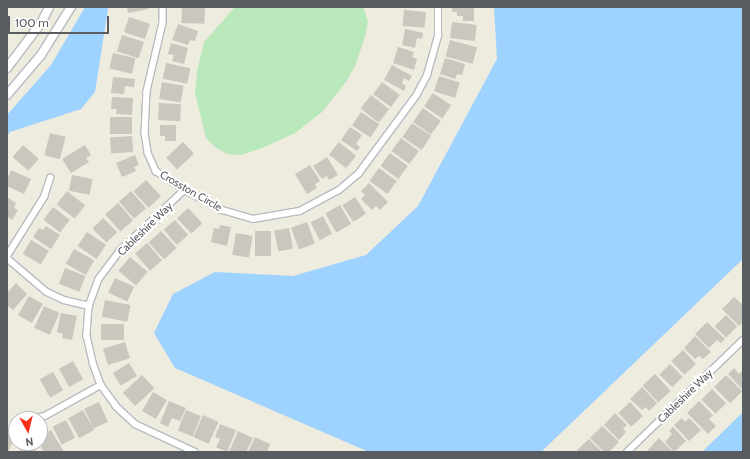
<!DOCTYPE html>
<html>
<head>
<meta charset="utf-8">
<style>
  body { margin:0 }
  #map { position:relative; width:750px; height:459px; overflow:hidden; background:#eeebdf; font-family:Cabin,sans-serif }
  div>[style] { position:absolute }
  .green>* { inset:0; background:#b9e8ba }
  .water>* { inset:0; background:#9ed2ff }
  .building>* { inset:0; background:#cac7bf; transform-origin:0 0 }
  .roads { filter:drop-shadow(1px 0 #b8bbc0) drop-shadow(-1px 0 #b8bbc0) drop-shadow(0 1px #b8bbc0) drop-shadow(0 -1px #b8bbc0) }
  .street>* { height:5.5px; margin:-2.75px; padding:0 2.75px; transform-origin:2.75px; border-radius:2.75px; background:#fff }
  .secondary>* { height:8px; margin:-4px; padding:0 4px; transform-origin:4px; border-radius:4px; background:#fff }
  span { translate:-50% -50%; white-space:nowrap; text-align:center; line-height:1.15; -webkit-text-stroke:4px #fff; paint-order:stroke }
  .street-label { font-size:11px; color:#595d62 }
  .frame { position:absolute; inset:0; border:8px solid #595d62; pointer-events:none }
  .north { position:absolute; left:8px; top:411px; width:40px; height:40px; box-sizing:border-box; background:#fff; border:1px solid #bdbec0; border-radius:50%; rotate:172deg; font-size:11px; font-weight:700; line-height:16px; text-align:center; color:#595d62 }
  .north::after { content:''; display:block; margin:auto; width:14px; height:18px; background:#fa3119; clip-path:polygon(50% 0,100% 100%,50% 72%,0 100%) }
  .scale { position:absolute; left:8px; top:16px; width:101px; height:18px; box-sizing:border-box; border:2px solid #595d62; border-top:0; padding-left:5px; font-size:12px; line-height:14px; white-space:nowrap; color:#595d62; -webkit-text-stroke:3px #fff; paint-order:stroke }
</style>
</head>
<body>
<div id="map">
  <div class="green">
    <div style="clip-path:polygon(235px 7px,363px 7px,368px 21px,365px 37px,355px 66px,346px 82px,322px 112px,295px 133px,262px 148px,241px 155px,227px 154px,215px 147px,206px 138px,195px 93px,197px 72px,204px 42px)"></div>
  </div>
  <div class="water">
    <div style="clip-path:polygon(85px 7px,107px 7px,108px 9px,95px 92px,81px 109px,10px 132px,7px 136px,7px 115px,51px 65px)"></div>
    <div style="clip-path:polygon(494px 7px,743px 7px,743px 259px,541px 452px,369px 452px,175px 368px,154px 333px,173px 294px,215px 272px,293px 276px,366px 255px,418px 206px,497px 59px)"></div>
    <div style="clip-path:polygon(743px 412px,743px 452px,702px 452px)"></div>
  </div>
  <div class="building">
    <div style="clip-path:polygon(127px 7px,149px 7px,149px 9px,128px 13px)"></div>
    <div style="left:182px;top:7px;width:23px;height:16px;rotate:2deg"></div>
    <div style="clip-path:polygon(452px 7px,474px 7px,474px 21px,463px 21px,463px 16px,457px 16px,457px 12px,452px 12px)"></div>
    <div style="left:404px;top:10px;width:22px;height:16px;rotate:5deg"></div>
    <div style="left:129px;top:17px;width:22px;height:16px;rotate:18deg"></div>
    <div style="left:452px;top:22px;width:25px;height:16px;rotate:7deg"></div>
    <div style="clip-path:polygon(178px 24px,198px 31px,195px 41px,190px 40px,188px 45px,172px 40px)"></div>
    <div style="clip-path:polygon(405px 29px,423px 33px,422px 39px,417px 38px,415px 48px,402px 45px)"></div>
    <div style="left:122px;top:35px;width:23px;height:17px;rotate:18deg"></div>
    <div style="left:450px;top:40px;width:28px;height:17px;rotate:15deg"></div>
    <div style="clip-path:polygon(171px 43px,188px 48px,184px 64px,172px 61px,174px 55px,168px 54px)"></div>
    <div style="clip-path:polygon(398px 47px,414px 52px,412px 57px,417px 59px,414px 70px,393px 63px)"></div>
    <div style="left:113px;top:53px;width:23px;height:16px;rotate:13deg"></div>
    <div style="clip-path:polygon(445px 58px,465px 64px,462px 75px,457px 74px,455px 79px,440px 74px)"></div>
    <div style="left:166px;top:63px;width:25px;height:16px;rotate:12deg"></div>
    <div style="clip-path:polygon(392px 65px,412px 76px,409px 81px,404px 78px,402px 83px,406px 86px,404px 91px,384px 80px)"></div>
    <div style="left:439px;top:76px;width:22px;height:16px;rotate:18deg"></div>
    <div style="clip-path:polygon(113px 77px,135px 79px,134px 87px,125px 86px,124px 94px,111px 93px)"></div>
    <div style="left:162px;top:82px;width:22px;height:17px;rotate:10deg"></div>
    <div style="left:382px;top:82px;width:22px;height:15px;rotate:36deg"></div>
    <div style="left:433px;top:93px;width:22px;height:16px;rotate:34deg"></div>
    <div style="left:371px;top:95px;width:23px;height:17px;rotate:38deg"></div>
    <div style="clip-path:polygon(112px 97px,133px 98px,132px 115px,116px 114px,117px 109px,111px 109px)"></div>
    <div style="left:159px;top:103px;width:22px;height:17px;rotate:3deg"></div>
    <div style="left:423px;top:108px;width:22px;height:17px;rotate:36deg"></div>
    <div style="left:361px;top:112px;width:22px;height:16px;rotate:34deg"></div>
    <div style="left:110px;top:117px;width:22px;height:17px"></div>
    <div style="left:412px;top:123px;width:23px;height:17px;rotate:34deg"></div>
    <div style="clip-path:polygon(160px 125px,176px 125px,176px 141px,165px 141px,165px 136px,160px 136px)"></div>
    <div style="clip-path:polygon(350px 127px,362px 135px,356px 144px,360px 147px,357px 151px,341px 140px)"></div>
    <div style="left:50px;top:133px;width:16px;height:23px;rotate:14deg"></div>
    <div style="left:132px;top:136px;width:16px;height:22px;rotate:86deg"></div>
    <div style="left:401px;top:138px;width:22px;height:16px;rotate:36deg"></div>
    <div style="left:183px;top:142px;width:16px;height:23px;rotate:47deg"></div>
    <div style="left:339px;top:142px;width:22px;height:16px;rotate:39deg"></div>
    <div style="left:23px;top:145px;width:21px;height:16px;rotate:41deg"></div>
    <div style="clip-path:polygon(85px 145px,91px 155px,86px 158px,89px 162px,71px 173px,62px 159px)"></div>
    <div style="left:390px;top:153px;width:22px;height:16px;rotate:36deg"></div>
    <div style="clip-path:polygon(135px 155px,139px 165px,134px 167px,136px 171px,122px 177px,116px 163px)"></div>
    <div style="clip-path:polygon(327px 157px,338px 175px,329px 180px,327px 176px,322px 179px,313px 166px)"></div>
    <div style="clip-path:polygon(310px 165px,320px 181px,315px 184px,317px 188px,307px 194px,295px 174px)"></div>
    <div style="left:379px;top:168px;width:22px;height:16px;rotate:36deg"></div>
    <div style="clip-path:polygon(11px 170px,31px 179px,24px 194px,7px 186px,7px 179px)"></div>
    <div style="left:72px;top:175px;width:21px;height:16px;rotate:11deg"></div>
    <div style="left:146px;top:180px;width:22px;height:17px;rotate:47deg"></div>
    <div style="clip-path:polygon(369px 183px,388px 202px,380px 210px,376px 206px,372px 210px,361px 199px,365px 195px,361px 191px)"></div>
    <div style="left:67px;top:191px;width:23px;height:17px;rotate:38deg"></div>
    <div style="left:131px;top:191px;width:23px;height:16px;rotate:49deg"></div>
    <div style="clip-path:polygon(7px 197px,16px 203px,14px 208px,18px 210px,12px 220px,7px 216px)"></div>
    <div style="left:355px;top:197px;width:20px;height:15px;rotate:57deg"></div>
    <div style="left:118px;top:203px;width:23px;height:17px;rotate:49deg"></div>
    <div style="left:340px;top:205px;width:22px;height:17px;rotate:60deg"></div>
    <div style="left:53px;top:207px;width:21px;height:16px;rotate:37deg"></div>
    <div style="left:188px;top:208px;width:21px;height:15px;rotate:47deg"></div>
    <div style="left:323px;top:216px;width:20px;height:14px;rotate:63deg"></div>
    <div style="left:103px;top:218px;width:20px;height:15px;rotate:45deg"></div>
    <div style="left:175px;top:220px;width:20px;height:15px;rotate:49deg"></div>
    <div style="left:307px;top:222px;width:23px;height:17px;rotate:70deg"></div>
    <div style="clip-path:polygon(220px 225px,231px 227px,227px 246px,211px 242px,214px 228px,219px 229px)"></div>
    <div style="clip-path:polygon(46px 226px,60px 235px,51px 249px,33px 237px,39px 228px,43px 230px)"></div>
    <div style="left:289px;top:228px;width:21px;height:15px;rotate:79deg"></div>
    <div style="left:161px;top:231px;width:23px;height:17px;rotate:47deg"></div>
    <div style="left:255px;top:231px;width:16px;height:25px"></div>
    <div style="left:87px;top:232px;width:23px;height:17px;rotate:34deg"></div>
    <div style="left:236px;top:233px;width:17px;height:22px;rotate:10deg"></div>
    <div style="left:31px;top:240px;width:21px;height:16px;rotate:31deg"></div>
    <div style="left:147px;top:243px;width:23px;height:16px;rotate:49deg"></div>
    <div style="left:74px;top:249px;width:23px;height:17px;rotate:29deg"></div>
    <div style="left:130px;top:257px;width:23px;height:18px;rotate:40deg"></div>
    <div style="left:65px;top:268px;width:22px;height:17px;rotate:21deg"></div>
    <div style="left:115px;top:278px;width:21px;height:16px;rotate:25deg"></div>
    <div style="clip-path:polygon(16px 283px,27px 294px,13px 310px,7px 305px,7px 293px)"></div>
    <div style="left:29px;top:296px;width:16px;height:22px;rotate:30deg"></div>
    <div style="clip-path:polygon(734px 297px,743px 305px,743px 322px,739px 326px,722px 309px)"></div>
    <div style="left:105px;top:300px;width:26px;height:17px;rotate:11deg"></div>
    <div style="left:44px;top:306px;width:17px;height:24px;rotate:24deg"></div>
    <div style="clip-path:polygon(61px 313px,77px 316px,72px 340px,62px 338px,63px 334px,57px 332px)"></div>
    <div style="left:726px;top:315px;width:16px;height:16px;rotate:45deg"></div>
    <div style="clip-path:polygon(707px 322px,725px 339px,721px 343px,717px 340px,709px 348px,695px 334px)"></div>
    <div style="left:101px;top:324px;width:23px;height:16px"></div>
    <div style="clip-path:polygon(695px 336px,711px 352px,703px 359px,699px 356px,695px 359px,684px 348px)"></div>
    <div style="left:125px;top:342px;width:17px;height:23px;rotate:73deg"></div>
    <div style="left:683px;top:350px;width:19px;height:16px;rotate:47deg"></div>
    <div style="left:73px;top:361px;width:21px;height:16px;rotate:61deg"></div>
    <div style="left:129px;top:363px;width:15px;height:19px;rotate:58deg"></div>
    <div style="left:670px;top:364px;width:18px;height:15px;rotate:45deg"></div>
    <div style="clip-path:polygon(734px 368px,739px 374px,743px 370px,743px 390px,728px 374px)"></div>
    <div style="left:53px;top:372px;width:21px;height:15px;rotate:61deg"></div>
    <div style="left:655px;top:374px;width:23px;height:17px;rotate:47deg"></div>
    <div style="left:142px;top:375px;width:18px;height:26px;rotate:47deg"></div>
    <div style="left:726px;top:375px;width:23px;height:17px;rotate:45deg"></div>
    <div style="clip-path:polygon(642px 387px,657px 403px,649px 411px,646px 407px,642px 410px,630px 399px)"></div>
    <div style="left:712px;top:389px;width:20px;height:15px;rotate:45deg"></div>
    <div style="left:153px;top:392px;width:16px;height:22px;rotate:30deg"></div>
    <div style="clip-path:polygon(169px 401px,186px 408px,180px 421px,172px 418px,168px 427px,160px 423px)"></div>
    <div style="clip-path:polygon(699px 401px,713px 415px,709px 419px,716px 426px,708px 434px,687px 413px)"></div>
    <div style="left:99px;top:402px;width:22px;height:16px;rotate:66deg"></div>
    <div style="left:630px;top:402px;width:19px;height:16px;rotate:47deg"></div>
    <div style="left:83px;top:410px;width:23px;height:17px;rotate:61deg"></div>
    <div style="left:186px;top:410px;width:16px;height:22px;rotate:22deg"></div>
    <div style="clip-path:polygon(615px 413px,627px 425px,623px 428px,626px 432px,619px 440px,604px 425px)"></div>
    <div style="left:203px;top:415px;width:17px;height:24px;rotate:24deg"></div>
    <div style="clip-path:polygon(682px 418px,685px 422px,689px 418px,701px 430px,689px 441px,674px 425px)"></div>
    <div style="left:66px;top:420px;width:20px;height:15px;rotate:63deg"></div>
    <div style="clip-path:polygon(220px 424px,236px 430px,227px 452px,216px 447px,220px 439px,215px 437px)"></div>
    <div style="clip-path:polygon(602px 426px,619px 442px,609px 452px,604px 452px,590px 438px)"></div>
    <div style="clip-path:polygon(673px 427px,686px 441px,674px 452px,665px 442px,672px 434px,669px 431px)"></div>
    <div style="clip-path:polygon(7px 430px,16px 434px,8px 452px,7px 452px)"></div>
    <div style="clip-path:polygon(51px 430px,64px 452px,44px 452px,39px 443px,40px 436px)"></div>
    <div style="clip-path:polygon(238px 431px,253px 438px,246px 452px,229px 452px)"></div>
    <div style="clip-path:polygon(255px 437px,270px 444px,267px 452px,248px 452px)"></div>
    <div style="clip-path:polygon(659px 438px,673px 452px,647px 451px)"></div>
    <div style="clip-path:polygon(589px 439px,602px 452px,579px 452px,577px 450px)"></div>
    <div style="left:20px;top:443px;width:16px;height:9px"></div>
  </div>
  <div class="roads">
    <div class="street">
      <div style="left:163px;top:7px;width:16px;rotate:90deg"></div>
      <div style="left:163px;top:23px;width:70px;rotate:103.2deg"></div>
      <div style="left:147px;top:91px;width:42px;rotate:92.7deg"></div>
      <div style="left:145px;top:133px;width:20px;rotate:81deg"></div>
      <div style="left:148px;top:153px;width:20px;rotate:66deg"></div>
      <div style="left:156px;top:171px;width:35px;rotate:33deg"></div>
      <div style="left:185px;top:190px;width:42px;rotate:28.4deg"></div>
      <div style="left:222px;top:210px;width:32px;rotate:16deg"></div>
      <div style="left:253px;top:219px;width:48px;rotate:-9.7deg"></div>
      <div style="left:300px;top:211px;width:44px;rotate:-28.3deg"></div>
      <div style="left:339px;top:190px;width:26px;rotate:-40deg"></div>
      <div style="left:359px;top:173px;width:96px;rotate:-53.5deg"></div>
      <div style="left:416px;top:96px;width:24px;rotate:-62deg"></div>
      <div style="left:427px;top:75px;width:41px;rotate:-74.2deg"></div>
      <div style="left:438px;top:36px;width:29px;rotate:-90deg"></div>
      <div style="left:185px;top:190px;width:88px;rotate:136.8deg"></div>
      <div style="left:121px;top:250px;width:36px;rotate:127deg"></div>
      <div style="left:99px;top:279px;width:29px;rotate:110deg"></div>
      <div style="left:89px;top:306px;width:30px;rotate:94deg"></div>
      <div style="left:87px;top:336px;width:28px;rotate:77deg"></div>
      <div style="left:93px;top:363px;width:23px;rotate:70deg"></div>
      <div style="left:101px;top:385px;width:26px;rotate:54deg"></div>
      <div style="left:116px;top:406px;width:26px;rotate:43deg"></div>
      <div style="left:135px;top:424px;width:66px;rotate:25deg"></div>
      <div style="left:7px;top:256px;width:70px;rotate:-57.9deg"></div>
      <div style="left:44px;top:197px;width:20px;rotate:-72deg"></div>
      <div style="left:7px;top:258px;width:52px;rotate:40.4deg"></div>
      <div style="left:47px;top:292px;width:19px;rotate:25deg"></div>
      <div style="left:64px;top:300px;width:26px;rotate:13deg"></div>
      <div style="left:29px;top:419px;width:16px;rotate:-11deg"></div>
      <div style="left:45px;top:416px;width:64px;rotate:-29deg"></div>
      <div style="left:627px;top:452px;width:161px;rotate:-44deg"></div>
    </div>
    <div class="secondary">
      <div style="left:7px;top:68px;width:56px;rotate:-52.9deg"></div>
      <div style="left:41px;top:23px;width:18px;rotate:-63deg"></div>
      <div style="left:7px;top:95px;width:52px;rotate:-49.6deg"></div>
      <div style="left:41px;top:55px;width:57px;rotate:-58deg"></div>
    </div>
  </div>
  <div class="street-label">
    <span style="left:191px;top:191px;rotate:30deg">Crosston Circle</span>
    <span style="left:145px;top:229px;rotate:-44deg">Cableshire Way</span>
    <span style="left:685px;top:396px;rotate:-44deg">Cableshire Way</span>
  </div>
  <div class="frame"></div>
  <div class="north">N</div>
  <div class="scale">100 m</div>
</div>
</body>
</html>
